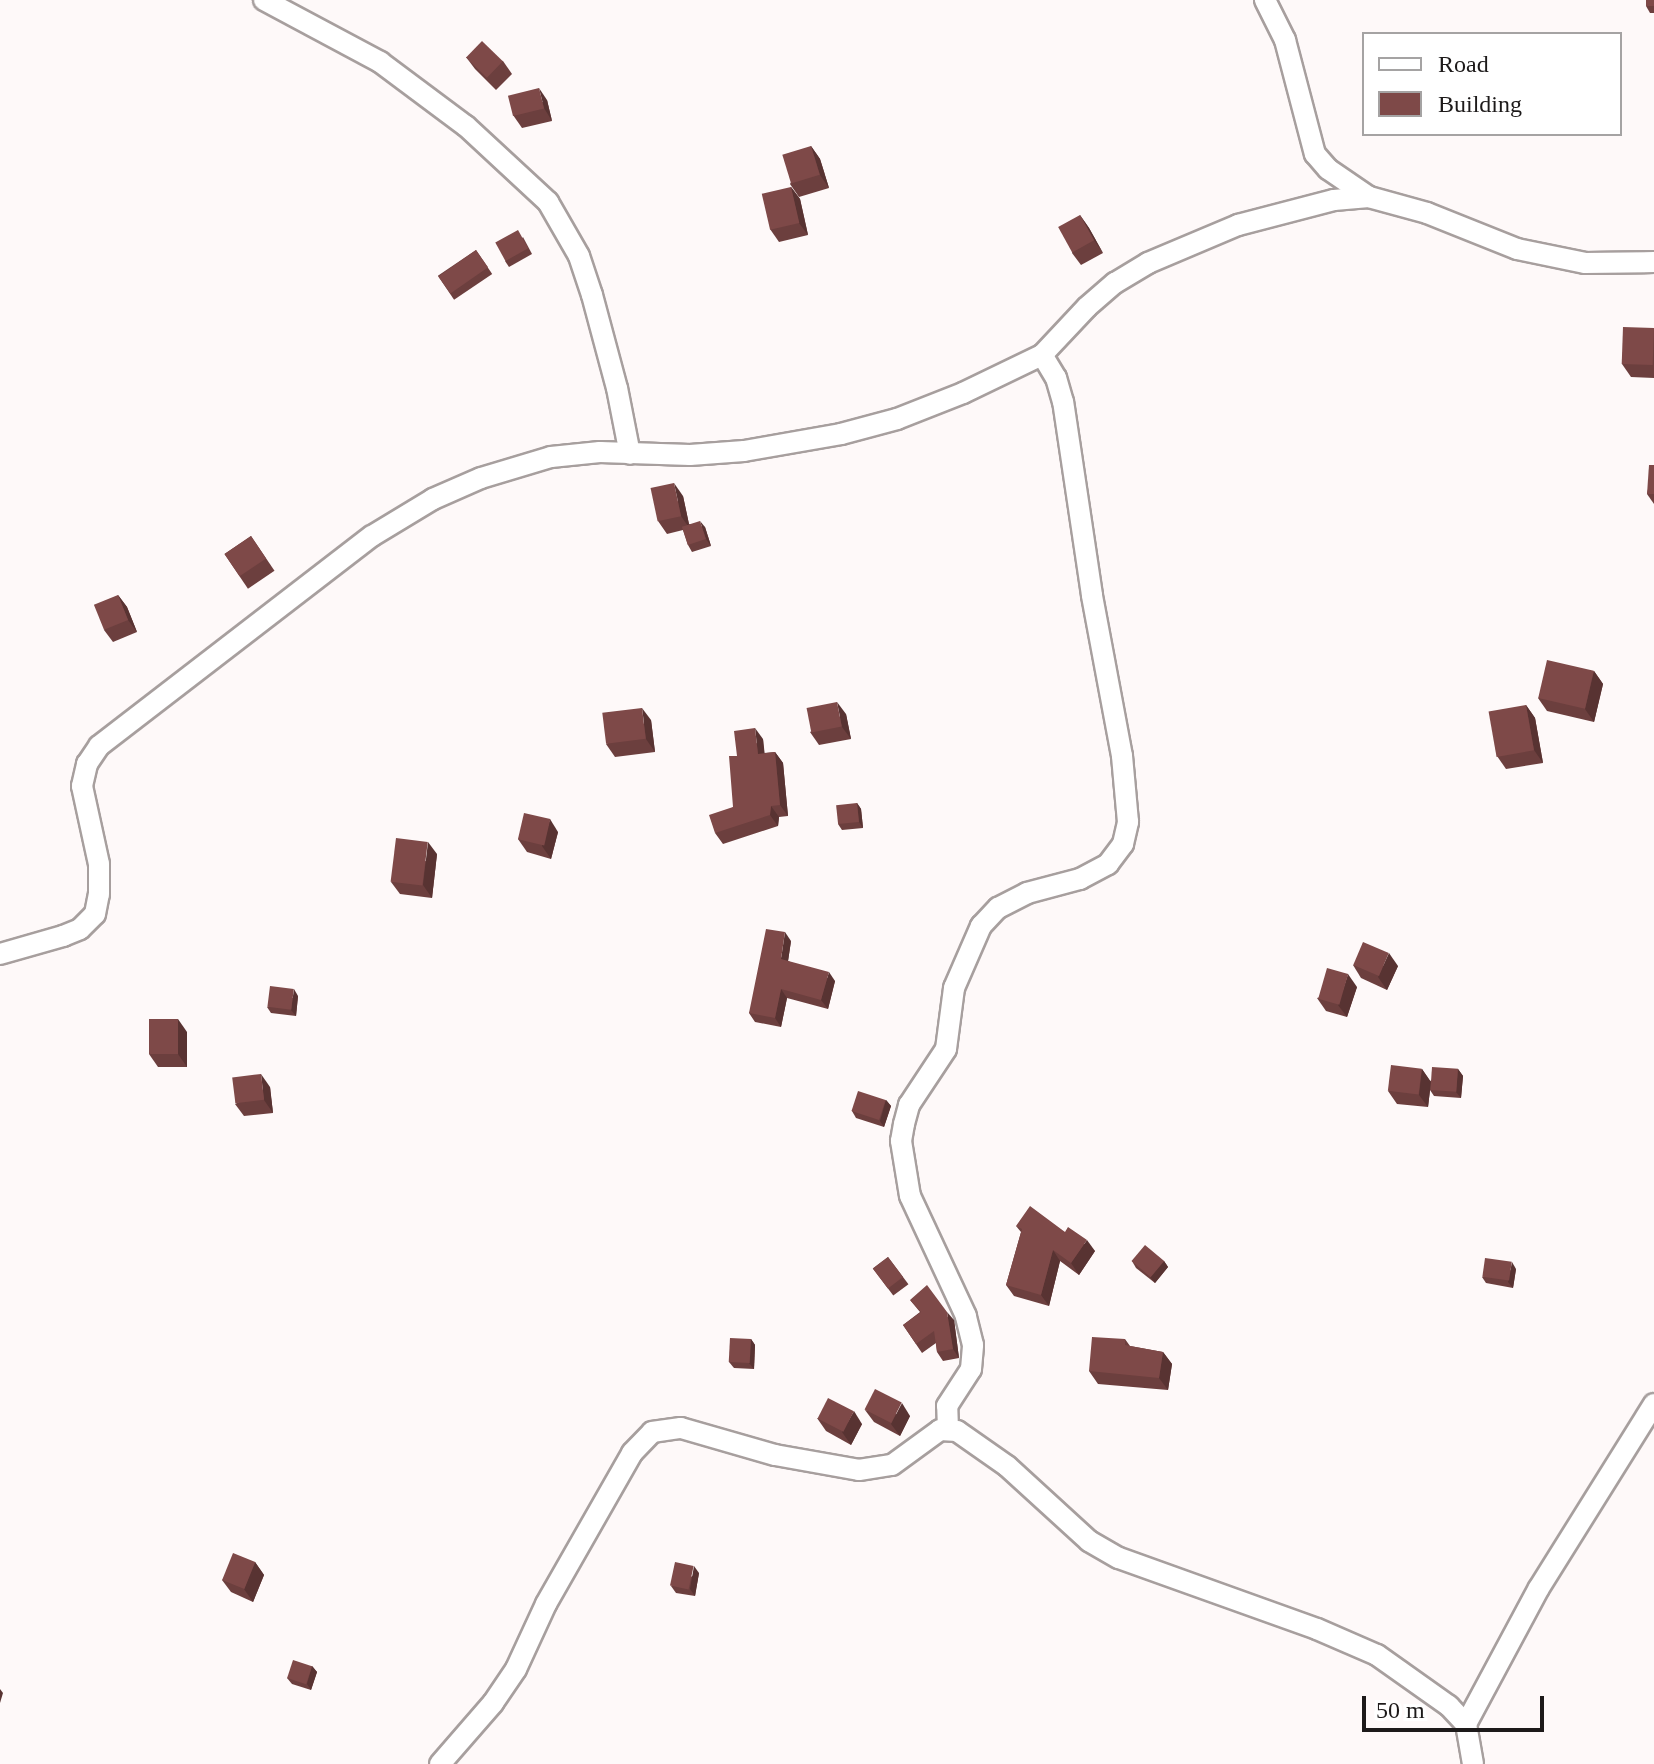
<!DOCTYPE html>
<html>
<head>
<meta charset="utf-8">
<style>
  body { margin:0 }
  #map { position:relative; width:1654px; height:1764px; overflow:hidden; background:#fef9f9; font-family:"Times New Roman",serif }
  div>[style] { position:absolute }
  .roads { filter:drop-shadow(2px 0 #a79f9e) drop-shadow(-2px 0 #a79f9e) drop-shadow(0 2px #a79f9e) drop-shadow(0 -2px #a79f9e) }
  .minor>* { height:20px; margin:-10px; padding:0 10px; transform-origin:10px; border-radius:10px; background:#fff }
  .wall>* { inset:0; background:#6c3f3e; transform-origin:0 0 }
  .shaded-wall>* { inset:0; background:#583332 }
  .building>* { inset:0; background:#7e4948; transform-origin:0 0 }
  span { translate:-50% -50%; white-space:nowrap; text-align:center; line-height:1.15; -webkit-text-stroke:8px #fff; paint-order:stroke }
  .legend { position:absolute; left:1362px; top:32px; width:260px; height:104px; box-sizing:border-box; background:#fff; border:2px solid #a5a3a3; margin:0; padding:10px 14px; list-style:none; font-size:24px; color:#1d1a1a }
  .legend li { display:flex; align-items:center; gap:16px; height:40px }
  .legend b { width:40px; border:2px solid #a5a3a3 }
  .scale { position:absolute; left:1362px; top:1696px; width:182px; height:36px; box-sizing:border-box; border:4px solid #1d1a1a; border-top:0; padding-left:10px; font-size:24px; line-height:28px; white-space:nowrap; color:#1d1a1a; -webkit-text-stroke:6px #fff; paint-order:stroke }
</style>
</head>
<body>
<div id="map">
  <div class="roads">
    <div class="minor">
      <div style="left:264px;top:0;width:132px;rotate:28.1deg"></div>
      <div style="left:380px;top:62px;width:107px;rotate:36.7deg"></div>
      <div style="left:466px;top:126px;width:112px;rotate:42.8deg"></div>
      <div style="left:548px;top:202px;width:62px;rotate:60.1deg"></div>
      <div style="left:579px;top:256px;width:41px;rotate:71.6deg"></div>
      <div style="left:592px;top:295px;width:96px;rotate:75deg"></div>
      <div style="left:617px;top:388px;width:67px;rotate:78.9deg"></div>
      <div style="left:1265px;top:0;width:45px;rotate:63.4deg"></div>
      <div style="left:1285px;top:40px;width:118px;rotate:75.3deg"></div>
      <div style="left:1315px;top:154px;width:20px;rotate:49deg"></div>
      <div style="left:1328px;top:169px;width:50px;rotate:34.3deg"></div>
      <div style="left:0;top:954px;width:66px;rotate:-15.9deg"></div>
      <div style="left:63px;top:936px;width:18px;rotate:-22deg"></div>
      <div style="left:80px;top:929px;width:21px;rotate:-45deg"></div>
      <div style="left:95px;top:914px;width:20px;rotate:-79deg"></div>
      <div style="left:99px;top:894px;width:30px;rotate:-90deg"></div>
      <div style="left:99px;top:864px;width:80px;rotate:-102.3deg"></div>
      <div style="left:82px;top:786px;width:23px;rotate:-77deg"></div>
      <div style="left:87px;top:764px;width:22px;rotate:-56deg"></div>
      <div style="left:99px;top:746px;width:344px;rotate:-37.6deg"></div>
      <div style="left:372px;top:536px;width:71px;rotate:-31.2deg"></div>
      <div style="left:433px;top:499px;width:52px;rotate:-23.6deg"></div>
      <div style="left:481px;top:478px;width:73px;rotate:-16.7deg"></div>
      <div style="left:551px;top:457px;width:49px;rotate:-5.8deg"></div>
      <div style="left:600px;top:452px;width:90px;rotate:1.9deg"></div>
      <div style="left:690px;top:455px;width:54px;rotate:-4.2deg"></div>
      <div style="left:744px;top:451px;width:98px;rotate:-9.9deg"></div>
      <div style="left:841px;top:434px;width:58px;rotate:-15deg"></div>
      <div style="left:897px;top:419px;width:71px;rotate:-21.5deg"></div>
      <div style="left:963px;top:393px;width:88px;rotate:-25.7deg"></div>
      <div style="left:1042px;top:355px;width:66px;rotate:-46.8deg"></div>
      <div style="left:1087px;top:307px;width:37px;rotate:-41deg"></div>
      <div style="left:1115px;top:283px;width:39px;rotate:-31deg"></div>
      <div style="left:1148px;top:263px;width:98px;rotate:-22.9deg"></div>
      <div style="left:1238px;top:225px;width:99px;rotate:-14.6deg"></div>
      <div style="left:1334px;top:200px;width:35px;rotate:-5deg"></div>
      <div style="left:1369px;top:197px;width:60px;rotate:15.4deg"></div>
      <div style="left:1427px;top:213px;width:97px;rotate:21.8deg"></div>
      <div style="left:1517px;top:249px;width:69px;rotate:11.6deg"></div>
      <div style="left:1585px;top:263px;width:69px;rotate:-0.8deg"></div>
      <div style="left:948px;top:1429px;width:23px;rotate:-92deg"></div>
      <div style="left:947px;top:1406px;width:44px;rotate:-57deg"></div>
      <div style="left:971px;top:1369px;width:24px;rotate:-85deg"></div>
      <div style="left:973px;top:1345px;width:30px;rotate:-104deg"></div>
      <div style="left:966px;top:1316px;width:132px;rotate:-115deg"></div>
      <div style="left:910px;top:1196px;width:56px;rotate:-99.3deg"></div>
      <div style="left:901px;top:1141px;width:17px;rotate:-80deg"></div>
      <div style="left:904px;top:1124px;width:20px;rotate:-75deg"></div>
      <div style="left:909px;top:1105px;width:67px;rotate:-56.5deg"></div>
      <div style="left:946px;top:1049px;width:62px;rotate:-82.5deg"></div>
      <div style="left:954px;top:988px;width:68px;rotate:-66.5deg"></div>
      <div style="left:981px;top:926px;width:25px;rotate:-47deg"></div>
      <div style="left:998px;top:908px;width:33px;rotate:-27deg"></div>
      <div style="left:1027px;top:893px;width:55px;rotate:-14.8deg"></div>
      <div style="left:1080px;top:879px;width:32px;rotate:-28deg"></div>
      <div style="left:1108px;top:864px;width:25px;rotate:-53deg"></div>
      <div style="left:1123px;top:844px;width:23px;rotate:-77deg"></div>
      <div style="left:1128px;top:822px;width:66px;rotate:-95.2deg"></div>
      <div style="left:1122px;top:756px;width:164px;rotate:-100.6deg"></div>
      <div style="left:1092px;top:595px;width:195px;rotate:-98.5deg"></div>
      <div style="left:1063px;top:402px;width:25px;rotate:-106deg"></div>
      <div style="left:1056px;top:378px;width:27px;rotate:-121deg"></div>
      <div style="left:440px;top:1764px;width:81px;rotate:-49deg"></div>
      <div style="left:493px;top:1703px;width:41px;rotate:-55.9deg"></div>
      <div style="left:516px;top:1669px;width:72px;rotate:-65.2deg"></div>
      <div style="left:546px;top:1604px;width:174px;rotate:-60.3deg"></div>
      <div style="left:632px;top:1453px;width:29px;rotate:-46deg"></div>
      <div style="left:652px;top:1432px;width:29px;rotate:-8deg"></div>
      <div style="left:681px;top:1428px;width:98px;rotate:16deg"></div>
      <div style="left:775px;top:1455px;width:85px;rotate:10.1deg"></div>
      <div style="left:859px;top:1470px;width:33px;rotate:-9deg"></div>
      <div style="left:892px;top:1465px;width:59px;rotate:-36.1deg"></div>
      <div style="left:940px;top:1430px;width:17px;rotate:3deg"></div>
      <div style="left:957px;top:1431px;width:61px;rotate:35deg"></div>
      <div style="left:1007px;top:1466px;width:111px;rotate:42.4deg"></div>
      <div style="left:1089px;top:1541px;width:34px;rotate:30deg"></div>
      <div style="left:1119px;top:1558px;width:210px;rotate:19.7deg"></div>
      <div style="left:1317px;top:1629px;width:65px;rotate:23.4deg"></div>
      <div style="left:1377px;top:1655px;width:88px;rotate:35.3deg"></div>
      <div style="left:1449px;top:1706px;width:25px;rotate:47deg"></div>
      <div style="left:1473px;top:1764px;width:41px;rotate:-99.9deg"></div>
      <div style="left:1466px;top:1724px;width:154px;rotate:-61.8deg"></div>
      <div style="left:1539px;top:1588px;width:217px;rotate:-58deg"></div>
    </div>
  </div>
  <div class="wall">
    <div style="clip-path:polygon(1654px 0,1654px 13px,1650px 13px,1646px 6px)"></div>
    <div style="clip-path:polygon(466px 57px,503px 61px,512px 74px,496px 90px,475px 69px)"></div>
    <div style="clip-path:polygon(547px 100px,552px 121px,522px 128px,513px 115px)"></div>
    <div style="clip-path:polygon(811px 146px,820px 159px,829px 188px,799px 197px,790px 184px)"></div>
    <div style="clip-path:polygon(791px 187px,800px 199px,808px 235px,779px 242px,770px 229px)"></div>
    <div style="clip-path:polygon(1080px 215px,1089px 228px,1103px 253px,1081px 265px,1072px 253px)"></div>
    <div style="clip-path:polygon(523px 237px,532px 254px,509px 267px,505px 261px)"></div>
    <div style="left:476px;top:250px;width:29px;height:46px;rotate:56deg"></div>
    <div style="clip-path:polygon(1654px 328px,1654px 378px,1631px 377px,1622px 364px)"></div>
    <div style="clip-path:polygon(1654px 465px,1654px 504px,1647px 494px)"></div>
    <div style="clip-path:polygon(683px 496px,689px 524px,705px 527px,711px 546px,692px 552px,688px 545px,683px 530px,667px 534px,658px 521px)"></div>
    <div style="left:251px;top:536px;width:42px;height:32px;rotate:56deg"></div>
    <div style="clip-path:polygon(118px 595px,127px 607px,137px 632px,113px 642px,104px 630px)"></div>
    <div style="clip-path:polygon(1594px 671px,1603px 684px,1594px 722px,1547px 711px,1538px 698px)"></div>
    <div style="clip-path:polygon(1526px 705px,1535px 718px,1543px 763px,1506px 769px,1497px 756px)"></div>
    <div style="clip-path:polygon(846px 714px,851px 739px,819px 745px,810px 732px)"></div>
    <div style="clip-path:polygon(651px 720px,655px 752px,615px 757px,606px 744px)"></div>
    <div style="clip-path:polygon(763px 739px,764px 753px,775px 752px,783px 763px,788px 816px,779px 817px,778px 826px,723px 844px,715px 833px,733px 807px,737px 756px)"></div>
    <div style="clip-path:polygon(857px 803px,861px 809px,863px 828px,842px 830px,838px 824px)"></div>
    <div style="clip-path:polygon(558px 832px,551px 859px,527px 852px,518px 839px)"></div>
    <div style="clip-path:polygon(437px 854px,432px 898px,400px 894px,391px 882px)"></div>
    <div style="clip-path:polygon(791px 941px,788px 961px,835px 981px,828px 1009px,787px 998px,781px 1027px,755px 1022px,749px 1013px)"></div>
    <div style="clip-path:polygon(1353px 965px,1398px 966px,1387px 990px,1361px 978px)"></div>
    <div style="clip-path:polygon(1357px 987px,1347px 1017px,1326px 1011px,1317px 998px)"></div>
    <div style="clip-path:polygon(298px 996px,296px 1016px,271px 1013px,267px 1007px)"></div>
    <div style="clip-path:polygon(187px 1032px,187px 1067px,158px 1067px,149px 1054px)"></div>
    <div style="clip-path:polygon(1422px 1069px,1430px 1081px,1458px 1069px,1463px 1076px,1461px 1098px,1434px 1096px,1430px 1090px,1428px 1107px,1397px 1104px,1388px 1091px)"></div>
    <div style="clip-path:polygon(270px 1087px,273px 1113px,244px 1116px,235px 1104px)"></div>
    <div style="clip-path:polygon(886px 1100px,891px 1106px,884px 1127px,856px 1118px,852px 1111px)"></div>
    <div style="clip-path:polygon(1016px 1226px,1065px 1232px,1095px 1251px,1079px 1275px,1060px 1261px,1049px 1306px,1014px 1296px,1006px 1285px,1021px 1232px)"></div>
    <div style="left:888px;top:1257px;width:34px;height:19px;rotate:53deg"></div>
    <div style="clip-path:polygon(1132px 1261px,1164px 1261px,1168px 1267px,1155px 1283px,1136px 1268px)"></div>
    <div style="clip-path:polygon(1516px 1269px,1513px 1288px,1486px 1283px,1482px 1277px)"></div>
    <div style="clip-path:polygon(910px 1300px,954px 1320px,959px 1358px,943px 1361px,937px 1352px,936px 1343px,922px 1353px,903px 1325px,920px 1312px)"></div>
    <div style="clip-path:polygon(751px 1339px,755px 1345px,754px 1369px,734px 1368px,729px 1362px)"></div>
    <div style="clip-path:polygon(1125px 1339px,1130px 1346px,1163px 1352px,1172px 1364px,1168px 1390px,1098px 1384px,1089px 1371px)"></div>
    <div style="clip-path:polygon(865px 1410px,910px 1416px,900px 1436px,874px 1422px)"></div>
    <div style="clip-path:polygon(817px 1418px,862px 1424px,851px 1445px,826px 1431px)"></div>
    <div style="clip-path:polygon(255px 1562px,264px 1575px,253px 1602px,231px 1592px,222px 1580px)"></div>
    <div style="clip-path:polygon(699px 1573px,695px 1596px,676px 1593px,671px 1586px)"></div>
    <div style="clip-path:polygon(312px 1666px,317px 1672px,311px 1690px,292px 1684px,287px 1678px)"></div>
  </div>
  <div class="shaded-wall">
    <div style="clip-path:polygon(539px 88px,547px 100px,552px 121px,544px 108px)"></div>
    <div style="clip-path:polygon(811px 146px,820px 159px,829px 188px,820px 175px)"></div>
    <div style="clip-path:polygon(791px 187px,800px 199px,808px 235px,799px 223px)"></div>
    <div style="clip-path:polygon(1080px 215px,1089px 228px,1103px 253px,1094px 240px)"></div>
    <div style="clip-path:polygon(674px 483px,683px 496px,690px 529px,681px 516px)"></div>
    <div style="clip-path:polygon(700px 521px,705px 527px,711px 546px,706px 539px)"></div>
    <div style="clip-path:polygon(118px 595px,127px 607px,137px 632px,128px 620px)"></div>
    <div style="clip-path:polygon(1594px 671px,1603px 684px,1594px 722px,1585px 709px)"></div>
    <div style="clip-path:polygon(837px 702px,846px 714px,851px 739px,842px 727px)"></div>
    <div style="clip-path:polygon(1526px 705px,1535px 718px,1543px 763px,1534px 750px)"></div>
    <div style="clip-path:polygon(642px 708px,651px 720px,655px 752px,646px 739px)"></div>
    <div style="clip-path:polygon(755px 728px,763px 739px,766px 765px,758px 754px)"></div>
    <div style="clip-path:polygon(775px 752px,783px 763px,788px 816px,780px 805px)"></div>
    <div style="clip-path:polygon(857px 803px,861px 809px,863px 828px,859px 822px)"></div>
    <div style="clip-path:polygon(771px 806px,779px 817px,778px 826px,770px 815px)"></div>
    <div style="clip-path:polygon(550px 819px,558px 832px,551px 859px,542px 846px)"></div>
    <div style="clip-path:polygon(428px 842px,437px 854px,432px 898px,423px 885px)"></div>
    <div style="clip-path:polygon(785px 932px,791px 941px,787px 968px,781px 959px)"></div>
    <div style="clip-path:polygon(1389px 953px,1398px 966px,1387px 990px,1378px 977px)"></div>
    <div style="clip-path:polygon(829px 972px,835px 981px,828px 1009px,821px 1000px)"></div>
    <div style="clip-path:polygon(1348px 974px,1357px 987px,1347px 1017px,1338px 1005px)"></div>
    <div style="clip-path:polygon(294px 989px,298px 996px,296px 1016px,291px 1010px)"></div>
    <div style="clip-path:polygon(781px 989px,787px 998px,781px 1027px,775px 1018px)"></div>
    <div style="clip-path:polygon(178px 1019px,187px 1032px,187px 1067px,178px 1054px)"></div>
    <div style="clip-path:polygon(1422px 1069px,1431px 1082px,1428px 1107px,1419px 1095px)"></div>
    <div style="clip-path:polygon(1458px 1069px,1463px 1076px,1461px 1098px,1456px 1092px)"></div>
    <div style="clip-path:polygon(261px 1074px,270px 1087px,273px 1113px,264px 1100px)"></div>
    <div style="clip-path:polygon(886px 1100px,891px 1106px,884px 1127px,880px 1121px)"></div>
    <div style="clip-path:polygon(1087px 1240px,1095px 1251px,1079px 1275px,1071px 1263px)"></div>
    <div style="clip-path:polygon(1053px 1250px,1060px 1261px,1049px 1306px,1041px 1295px)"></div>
    <div style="clip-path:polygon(1164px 1261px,1168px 1267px,1155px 1283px,1150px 1277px)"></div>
    <div style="clip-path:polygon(1512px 1262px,1516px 1269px,1513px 1288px,1508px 1282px)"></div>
    <div style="clip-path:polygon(947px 1312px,954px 1320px,959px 1358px,953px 1349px)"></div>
    <div style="clip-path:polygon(751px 1339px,755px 1345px,754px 1369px,749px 1363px)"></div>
    <div style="clip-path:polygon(1163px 1352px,1172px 1364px,1168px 1390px,1159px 1378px)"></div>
    <div style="clip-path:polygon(902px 1403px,910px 1416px,900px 1436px,891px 1424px)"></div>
    <div style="clip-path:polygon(854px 1411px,862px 1424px,851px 1445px,842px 1432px)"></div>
    <div style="clip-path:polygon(255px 1562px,264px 1575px,253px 1602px,244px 1589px)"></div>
    <div style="clip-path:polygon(694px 1566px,699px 1573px,695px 1596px,690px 1589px)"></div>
    <div style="clip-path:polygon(312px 1666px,317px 1672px,311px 1690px,307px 1684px)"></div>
    <div style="clip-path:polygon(0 1689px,3px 1693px,0 1703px)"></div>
  </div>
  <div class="building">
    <div style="left:1646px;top:0;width:8px;height:6px"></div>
    <div style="left:482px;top:41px;width:29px;height:23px;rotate:44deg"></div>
    <div style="left:539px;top:88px;width:21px;height:32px;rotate:76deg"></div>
    <div style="left:811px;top:146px;width:30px;height:30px;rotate:73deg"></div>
    <div style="left:791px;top:187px;width:37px;height:30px;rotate:77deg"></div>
    <div style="left:1080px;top:215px;width:29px;height:25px;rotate:61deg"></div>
    <div style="left:518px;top:230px;width:21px;height:26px;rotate:61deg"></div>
    <div style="left:476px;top:250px;width:21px;height:46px;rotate:55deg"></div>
    <div style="left:1623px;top:327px;width:31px;height:37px;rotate:2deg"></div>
    <div style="clip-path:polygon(1649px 465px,1654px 465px,1654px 494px,1647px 494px)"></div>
    <div style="left:674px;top:483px;width:34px;height:24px;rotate:78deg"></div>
    <div style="left:700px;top:521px;width:19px;height:19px;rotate:72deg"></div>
    <div style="left:251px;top:536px;width:27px;height:32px;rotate:56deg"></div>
    <div style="left:118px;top:595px;width:27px;height:26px;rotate:68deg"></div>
    <div style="left:1547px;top:660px;width:48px;height:39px;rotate:13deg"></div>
    <div style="left:837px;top:702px;width:25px;height:31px;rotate:79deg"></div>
    <div style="left:1526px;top:705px;width:46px;height:38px;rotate:80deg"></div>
    <div style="left:642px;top:708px;width:31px;height:40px;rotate:83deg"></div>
    <div style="clip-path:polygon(755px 728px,758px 754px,775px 752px,780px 805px,771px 806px,770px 815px,715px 833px,709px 815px,733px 807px,729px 756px,737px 756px,734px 731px)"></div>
    <div style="left:857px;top:803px;width:19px;height:21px;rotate:84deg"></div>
    <div style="left:524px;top:813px;width:27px;height:27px;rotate:13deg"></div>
    <div style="left:396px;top:838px;width:32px;height:44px;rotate:7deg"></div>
    <div style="clip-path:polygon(766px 929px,785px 932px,781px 959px,829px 972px,821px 1000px,781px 989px,775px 1018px,749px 1013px)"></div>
    <div style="left:1363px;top:942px;width:28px;height:25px;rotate:23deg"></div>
    <div style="left:1327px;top:968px;width:22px;height:32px;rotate:16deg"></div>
    <div style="left:270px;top:986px;width:24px;height:21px;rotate:7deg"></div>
    <div style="left:149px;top:1019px;width:29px;height:35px"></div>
    <div style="left:1391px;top:1065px;width:31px;height:26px;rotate:7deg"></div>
    <div style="left:1432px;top:1067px;width:26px;height:23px;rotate:4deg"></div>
    <div style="left:261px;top:1074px;width:26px;height:29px;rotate:83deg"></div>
    <div style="left:858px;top:1091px;width:29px;height:21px;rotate:18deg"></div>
    <div style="clip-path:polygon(1030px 1206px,1065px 1232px,1068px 1227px,1087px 1240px,1071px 1263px,1053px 1250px,1041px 1295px,1006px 1285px,1022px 1229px,1016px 1226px)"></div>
    <div style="left:1145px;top:1245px;width:25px;height:21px;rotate:40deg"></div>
    <div style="left:888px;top:1257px;width:25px;height:19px;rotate:53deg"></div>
    <div style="left:1485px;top:1258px;width:27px;height:19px;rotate:8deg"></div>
    <div style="clip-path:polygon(927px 1285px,947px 1312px,953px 1349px,937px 1352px,934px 1331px,916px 1344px,903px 1325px,921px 1312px,910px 1300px)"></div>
    <div style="clip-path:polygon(1092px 1337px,1125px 1339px,1125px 1345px,1163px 1352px,1159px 1378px,1089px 1371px)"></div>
    <div style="left:730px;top:1338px;width:21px;height:24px;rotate:3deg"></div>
    <div style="left:875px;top:1389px;width:30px;height:23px;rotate:27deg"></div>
    <div style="left:828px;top:1398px;width:29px;height:23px;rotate:27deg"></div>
    <div style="left:233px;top:1553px;width:24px;height:29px;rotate:22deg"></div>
    <div style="left:675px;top:1562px;width:19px;height:24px;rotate:12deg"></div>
    <div style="left:293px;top:1660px;width:20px;height:19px;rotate:18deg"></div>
  </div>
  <ul class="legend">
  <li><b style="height:10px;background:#fff"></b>Road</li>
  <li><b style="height:22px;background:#7e4948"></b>Building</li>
  </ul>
  <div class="scale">50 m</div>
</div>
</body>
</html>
